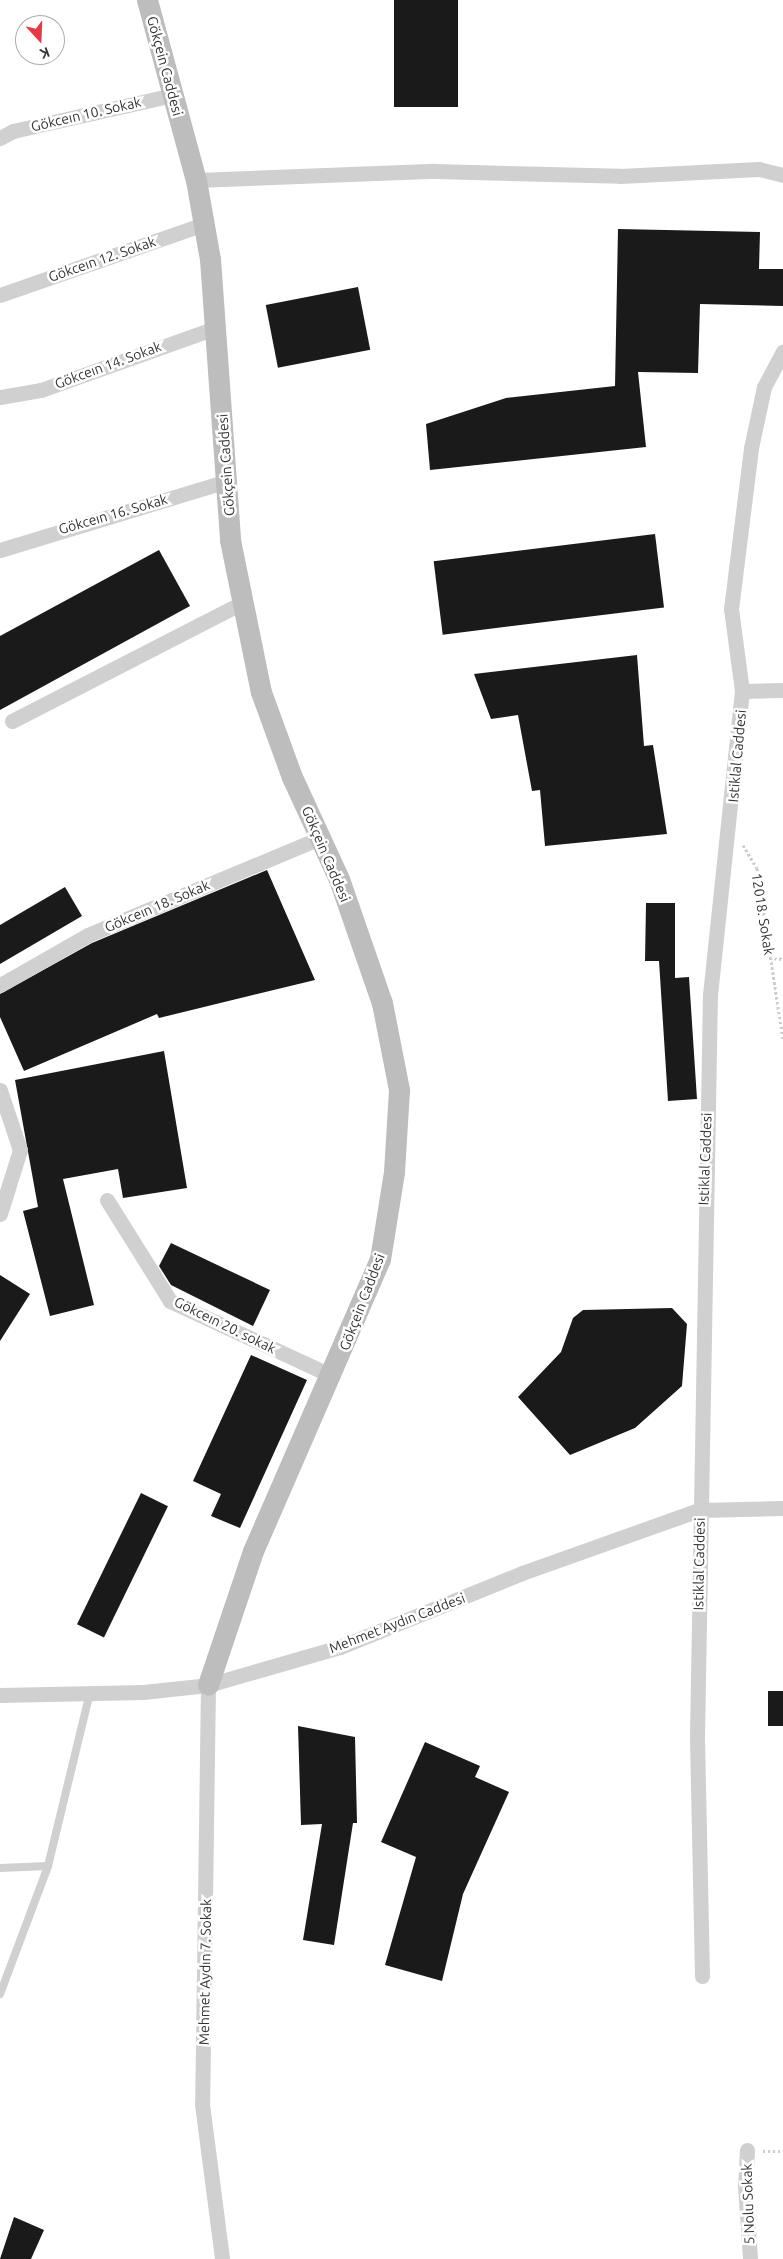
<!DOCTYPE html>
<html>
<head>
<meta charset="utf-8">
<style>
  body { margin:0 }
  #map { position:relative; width:783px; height:2259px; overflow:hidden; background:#fff; font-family:Ubuntu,sans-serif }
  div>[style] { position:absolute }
  .building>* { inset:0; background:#1a1a1a; transform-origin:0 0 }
  .path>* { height:3px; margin-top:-1.5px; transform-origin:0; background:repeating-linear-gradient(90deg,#cdcdcd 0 2.5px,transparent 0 5px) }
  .lane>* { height:8px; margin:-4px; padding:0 4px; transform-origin:4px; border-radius:4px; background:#d0d0d0 }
  .street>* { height:15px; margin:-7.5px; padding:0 7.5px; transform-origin:7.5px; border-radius:7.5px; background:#d0d0d0 }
  .secondary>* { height:21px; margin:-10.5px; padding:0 10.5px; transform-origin:10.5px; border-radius:10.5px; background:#bdbdbd }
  span { translate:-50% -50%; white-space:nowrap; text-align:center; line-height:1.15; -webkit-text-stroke:5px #fff; paint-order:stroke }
  .street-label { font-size:14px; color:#333 }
  .north { position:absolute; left:15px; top:15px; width:50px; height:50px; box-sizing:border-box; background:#fff; border:1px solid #adadad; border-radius:50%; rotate:160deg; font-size:14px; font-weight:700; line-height:20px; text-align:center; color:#333 }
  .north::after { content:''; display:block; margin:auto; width:18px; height:22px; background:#e63946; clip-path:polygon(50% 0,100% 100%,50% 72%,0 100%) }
</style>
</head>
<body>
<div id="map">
  <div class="building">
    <div style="left:394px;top:0;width:64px;height:107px"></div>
    <div style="clip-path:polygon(618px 229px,760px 232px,759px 269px,783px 269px,783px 306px,700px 304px,698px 373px,638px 372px,646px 447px,430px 470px,426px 424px,506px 398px,615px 386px)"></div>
    <div style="left:358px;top:287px;width:64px;height:94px;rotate:79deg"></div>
    <div style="left:655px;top:534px;width:74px;height:223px;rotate:83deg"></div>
    <div style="clip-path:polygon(159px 550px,190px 606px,0 710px,0 636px)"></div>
    <div style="clip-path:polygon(637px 655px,644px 746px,653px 745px,667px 834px,545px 846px,540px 790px,532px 791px,518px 715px,491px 719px,474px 674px)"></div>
    <div style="clip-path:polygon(267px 870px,315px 980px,159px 1018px,157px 1014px,24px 1071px,0 1017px,0 994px,92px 943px)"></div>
    <div style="clip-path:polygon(65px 887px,82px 916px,0 964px,0 925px)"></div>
    <div style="clip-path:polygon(646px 903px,675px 903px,675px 978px,689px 977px,697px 1099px,668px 1101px,659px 961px,645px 961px)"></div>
    <div style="clip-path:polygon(164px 1051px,187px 1188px,123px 1198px,118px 1169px,63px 1179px,94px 1305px,50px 1316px,23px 1211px,38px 1207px,15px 1080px)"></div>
    <div style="clip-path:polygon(171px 1243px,270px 1290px,253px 1326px,171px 1285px,159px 1266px)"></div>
    <div style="clip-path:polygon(0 1275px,30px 1294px,0 1341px)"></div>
    <div style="clip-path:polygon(672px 1308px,687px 1324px,682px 1386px,635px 1428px,570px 1455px,518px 1397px,561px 1352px,573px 1318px,583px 1310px)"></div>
    <div style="clip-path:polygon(251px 1355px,307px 1380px,240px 1528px,211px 1516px,221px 1494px,193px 1481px)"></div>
    <div style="left:141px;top:1493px;width:30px;height:146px;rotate:26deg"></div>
    <div style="left:768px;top:1691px;width:15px;height:35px"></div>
    <div style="clip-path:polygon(298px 1726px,355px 1737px,357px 1823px,353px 1823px,334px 1945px,303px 1940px,322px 1824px,301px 1825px)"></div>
    <div style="clip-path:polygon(425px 1742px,480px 1766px,475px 1777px,509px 1792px,463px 1894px,442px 1981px,385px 1965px,416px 1857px,381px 1842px)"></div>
    <div style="clip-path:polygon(14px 2217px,44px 2230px,31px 2259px,0 2259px)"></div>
  </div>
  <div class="path">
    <div style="left:743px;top:845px;width:27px;rotate:59deg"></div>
    <div style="left:757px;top:868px;width:174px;rotate:81.4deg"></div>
    <div style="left:769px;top:958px;width:14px;rotate:4deg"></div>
    <div style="left:763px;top:2151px;width:20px"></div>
  </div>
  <div class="lane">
    <div style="left:0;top:1868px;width:48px;rotate:-2.4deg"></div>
    <div style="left:0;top:1994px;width:137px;rotate:-69.4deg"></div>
    <div style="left:48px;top:1866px;width:178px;rotate:-76.4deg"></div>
  </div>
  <div class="street">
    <div style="left:0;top:138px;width:15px;rotate:-28deg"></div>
    <div style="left:13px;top:131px;width:164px;rotate:-12.7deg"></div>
    <div style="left:196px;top:180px;width:239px;rotate:-2.2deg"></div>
    <div style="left:435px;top:171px;width:185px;rotate:1.5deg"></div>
    <div style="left:620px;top:176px;width:139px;rotate:-2.9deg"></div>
    <div style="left:759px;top:169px;width:25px;rotate:14deg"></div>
    <div style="left:0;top:295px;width:216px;rotate:-19.2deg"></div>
    <div style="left:0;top:397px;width:42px;rotate:-9.7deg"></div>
    <div style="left:41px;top:390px;width:185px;rotate:-19.6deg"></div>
    <div style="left:0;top:550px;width:237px;rotate:-16.9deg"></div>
    <div style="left:742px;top:691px;width:41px;rotate:-1.4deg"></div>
    <div style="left:12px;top:721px;width:259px;rotate:-27.2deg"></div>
    <div style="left:0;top:985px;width:101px;rotate:-29.6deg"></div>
    <div style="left:88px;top:935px;width:251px;rotate:-22.7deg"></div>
    <div style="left:0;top:1090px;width:63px;rotate:71.6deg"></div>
    <div style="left:20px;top:1150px;width:67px;rotate:107.4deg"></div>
    <div style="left:107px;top:1200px;width:119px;rotate:58deg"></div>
    <div style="left:170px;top:1301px;width:179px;rotate:24.8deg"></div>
    <div style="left:208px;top:1685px;width:419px;rotate:90.8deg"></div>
    <div style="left:202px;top:2104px;width:156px;rotate:82.6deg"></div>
    <div style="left:0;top:1695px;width:143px;rotate:-1.2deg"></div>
    <div style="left:143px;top:1692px;width:65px;rotate:-6.1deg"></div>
    <div style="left:208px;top:1685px;width:137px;rotate:-16.1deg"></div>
    <div style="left:340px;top:1647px;width:196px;rotate:-22.1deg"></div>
    <div style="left:522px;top:1573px;width:188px;rotate:-19.6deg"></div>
    <div style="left:699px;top:1510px;width:84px;rotate:-1.4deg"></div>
    <div style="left:702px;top:1976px;width:239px;rotate:-91.2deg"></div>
    <div style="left:697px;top:1737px;width:742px;rotate:-89deg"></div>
    <div style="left:710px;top:995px;width:306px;rotate:-84deg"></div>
    <div style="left:742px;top:691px;width:83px;rotate:-97.6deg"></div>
    <div style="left:731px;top:609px;width:162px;rotate:-82.9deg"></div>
    <div style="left:751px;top:448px;width:62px;rotate:-78deg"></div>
    <div style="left:764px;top:387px;width:40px;rotate:-62deg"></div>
    <div style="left:747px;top:2150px;width:35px;rotate:93deg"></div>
    <div style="left:745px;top:2185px;width:74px;rotate:86.1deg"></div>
  </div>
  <div class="secondary">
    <div style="left:147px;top:0;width:187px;rotate:74.8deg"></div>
    <div style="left:196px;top:180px;width:80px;rotate:80deg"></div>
    <div style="left:210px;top:259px;width:282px;rotate:85.9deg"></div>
    <div style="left:230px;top:540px;width:155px;rotate:78.5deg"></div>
    <div style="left:261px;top:692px;width:90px;rotate:70deg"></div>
    <div style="left:292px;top:777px;width:112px;rotate:65.3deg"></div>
    <div style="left:339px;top:879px;width:131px;rotate:70.9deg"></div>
    <div style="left:382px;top:1003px;width:89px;rotate:78.9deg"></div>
    <div style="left:399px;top:1090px;width:82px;rotate:93.5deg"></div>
    <div style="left:394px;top:1172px;width:88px;rotate:99.1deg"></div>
    <div style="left:380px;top:1259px;width:318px;rotate:113.5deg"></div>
    <div style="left:253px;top:1551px;width:141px;rotate:108.6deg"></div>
  </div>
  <div class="street-label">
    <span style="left:165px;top:66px;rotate:75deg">Gökçein Caddesi</span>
    <span style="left:86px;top:114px;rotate:-13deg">Gökceın 10. Sokak</span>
    <span style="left:102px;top:259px;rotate:-19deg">Gökceın 12. Sokak</span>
    <span style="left:108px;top:365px;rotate:-20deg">Gökceın 14. Sokak</span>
    <span style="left:226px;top:465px;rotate:-94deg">Gökçein Caddesi</span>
    <span style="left:113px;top:514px;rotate:-16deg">Gökceın 16. Sokak</span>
    <span style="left:737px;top:756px;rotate:-85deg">Istiklal Caddesi</span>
    <span style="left:326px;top:854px;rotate:67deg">Gökçein Caddesi</span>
    <span style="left:157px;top:906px;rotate:-23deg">Gökceın 18. Sokak</span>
    <span style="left:763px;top:914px;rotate:81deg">12018. Sokak</span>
    <span style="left:705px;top:1159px;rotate:-88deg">Istiklal Caddesi</span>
    <span style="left:362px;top:1302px;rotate:-69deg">Gökçein Caddesi</span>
    <span style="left:225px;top:1325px;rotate:26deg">Gökceın 20. sokak</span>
    <span style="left:699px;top:1564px;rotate:-89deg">Istiklal Caddesi</span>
    <span style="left:397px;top:1623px;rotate:-21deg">Mehmet Aydın Caddesi</span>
    <span style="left:205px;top:1972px;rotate:-89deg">Mehmet Aydın 7. Sokak</span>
    <span style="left:748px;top:2204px;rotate:-92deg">5 Nolu Sokak</span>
  </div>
  <div class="north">K</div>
</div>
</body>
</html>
